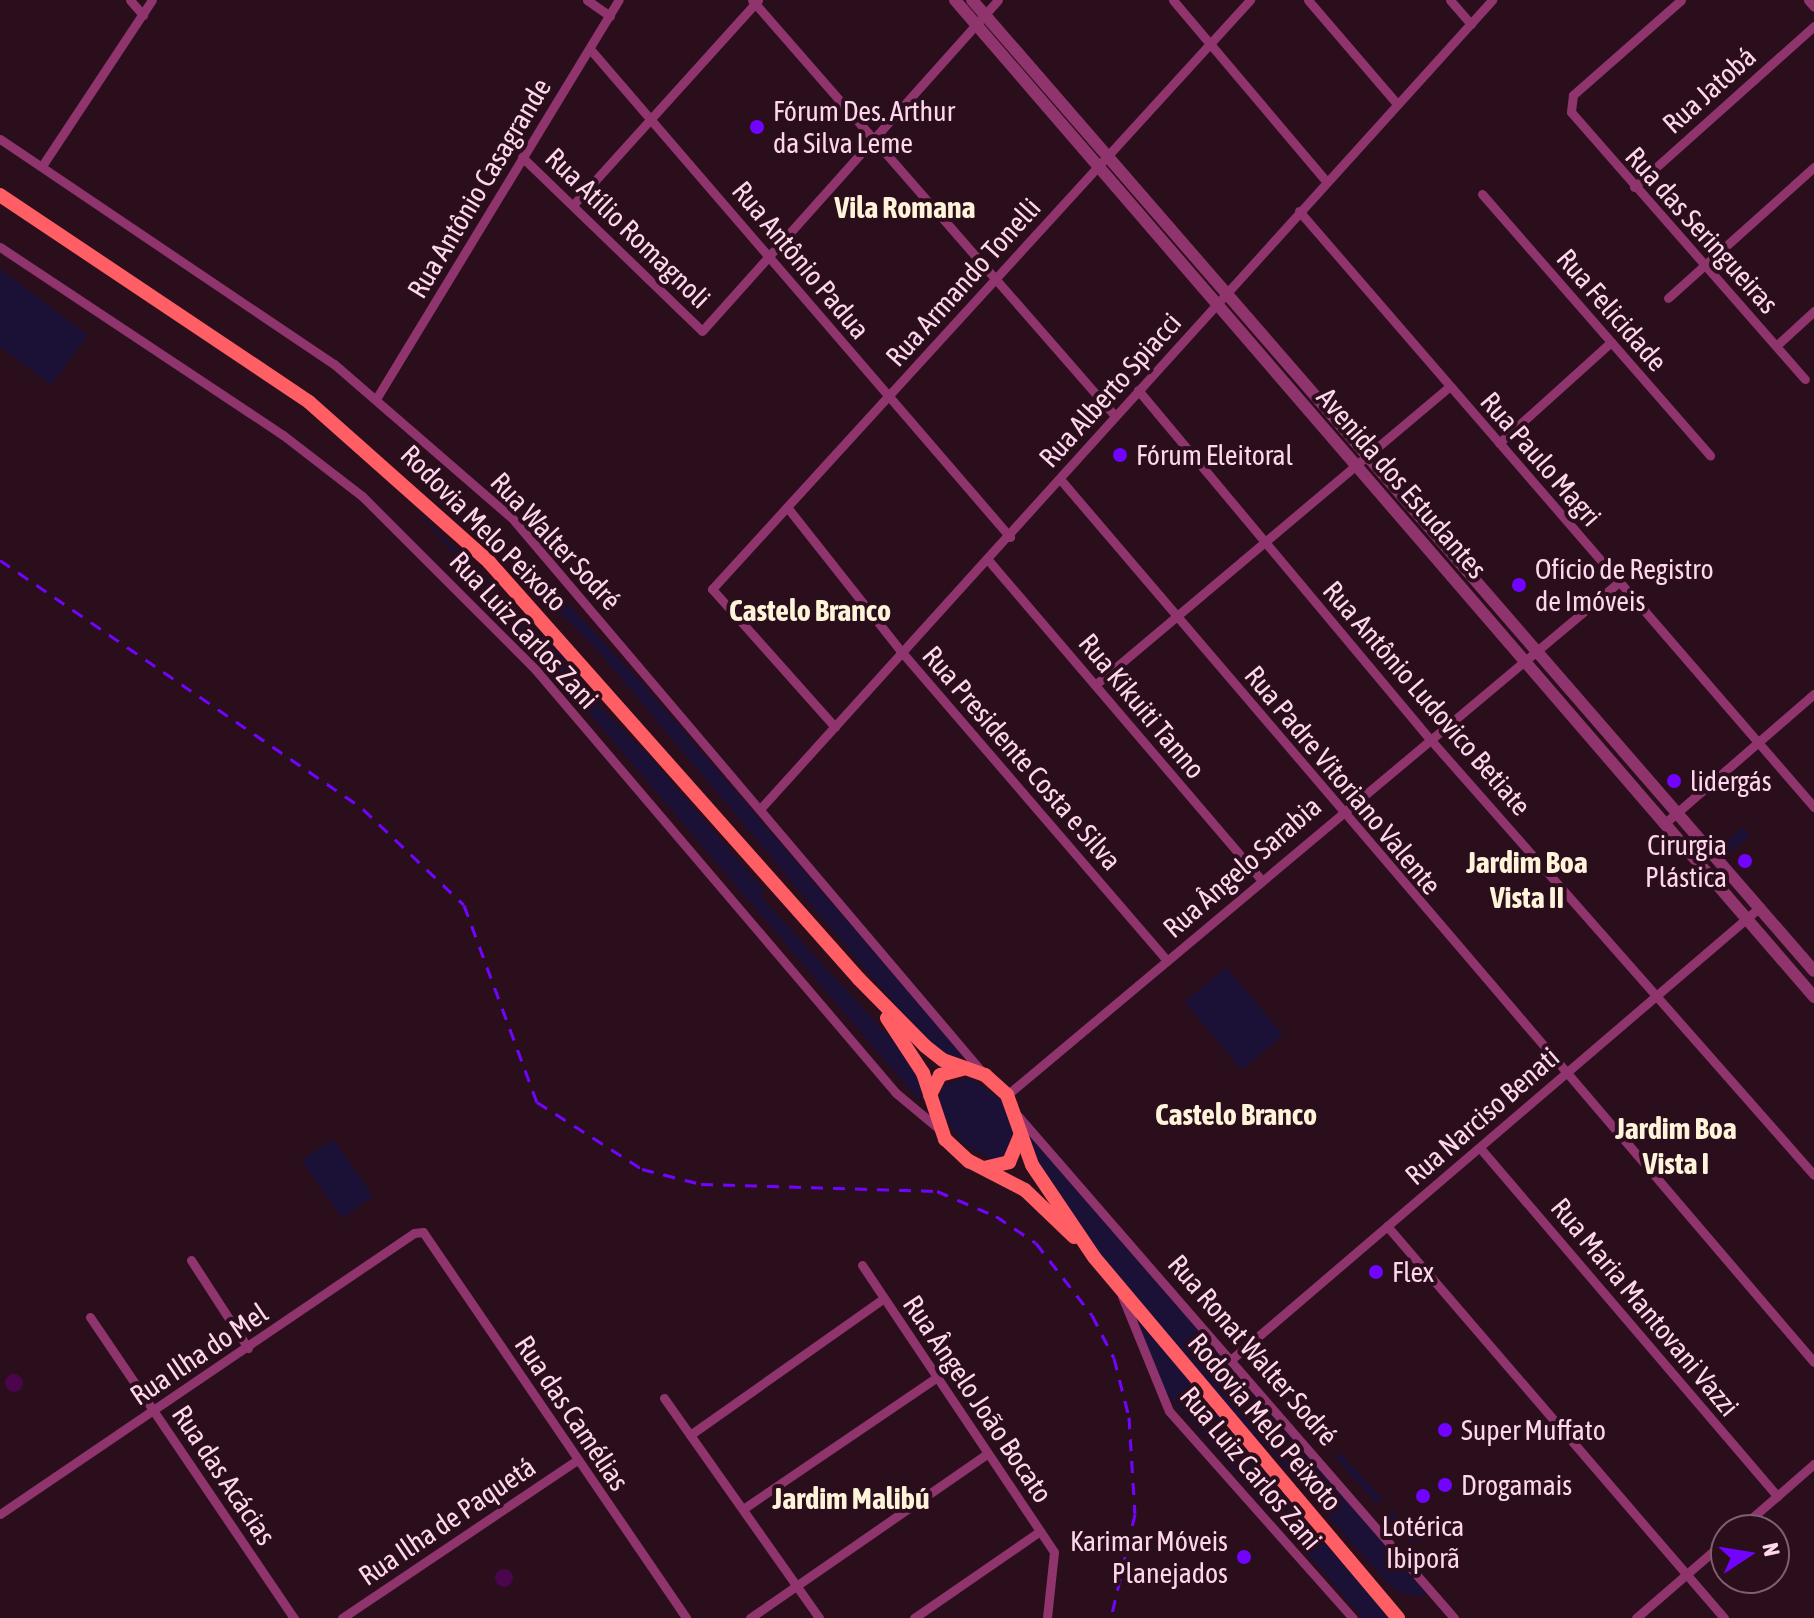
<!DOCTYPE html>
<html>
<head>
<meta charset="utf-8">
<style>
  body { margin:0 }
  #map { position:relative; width:1814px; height:1618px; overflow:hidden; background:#2b0e1c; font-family:"Asap Condensed",sans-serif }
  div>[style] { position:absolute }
  .green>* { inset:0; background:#1b1036; transform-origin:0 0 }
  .water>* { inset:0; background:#4b054d }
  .round { border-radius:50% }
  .minor>* { height:9px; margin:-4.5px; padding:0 4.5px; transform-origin:4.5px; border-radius:4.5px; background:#8f346c }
  .tertiary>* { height:12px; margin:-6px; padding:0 6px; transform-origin:6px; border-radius:6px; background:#8f346c }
  .primary>* { height:14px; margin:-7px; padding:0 7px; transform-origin:7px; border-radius:7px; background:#ff5e64 }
  .rail>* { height:3px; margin-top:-1.5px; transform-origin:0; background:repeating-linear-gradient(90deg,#7203ff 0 12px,transparent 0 22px) }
  .dots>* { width:22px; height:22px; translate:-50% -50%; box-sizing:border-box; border:4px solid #2b0e1c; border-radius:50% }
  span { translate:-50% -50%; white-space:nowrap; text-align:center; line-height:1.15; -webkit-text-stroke:8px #2b0e1c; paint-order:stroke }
  .street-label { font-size:28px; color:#ffd7ed }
  .poi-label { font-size:28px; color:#ffd7ed }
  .left { translate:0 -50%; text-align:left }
  .right { translate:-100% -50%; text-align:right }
  .neighbourhood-label { font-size:30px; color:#fff4d9; font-weight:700 }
  .north { position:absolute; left:1710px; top:1514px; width:80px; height:80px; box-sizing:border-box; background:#2b0e1c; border:2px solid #805e70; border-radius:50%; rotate:78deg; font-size:22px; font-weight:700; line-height:32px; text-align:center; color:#ffd7ed }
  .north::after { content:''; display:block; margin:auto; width:28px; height:36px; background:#7203ff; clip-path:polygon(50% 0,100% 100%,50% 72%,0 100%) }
</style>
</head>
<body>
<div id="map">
  <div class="green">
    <div style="clip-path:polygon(0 269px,88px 335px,51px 385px,0 347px)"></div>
    <div style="clip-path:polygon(412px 505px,578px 672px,596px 703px,651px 758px,763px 889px,762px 898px,908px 1057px,922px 1085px,920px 1102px)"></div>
    <div style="clip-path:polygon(550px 585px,642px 683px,965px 1057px,945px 1057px,884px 992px,594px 646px,537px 591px)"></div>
    <div style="left:1743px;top:827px;width:11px;height:30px;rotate:49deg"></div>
    <div style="left:1226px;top:967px;width:89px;height:54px;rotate:50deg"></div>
    <div style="clip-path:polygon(970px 1078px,1002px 1100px,1015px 1127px,1015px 1151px,994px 1161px,963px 1144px,938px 1107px,942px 1086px)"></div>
    <div style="clip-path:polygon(1007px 1095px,1428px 1596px,1401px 1594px,1388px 1583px,1094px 1257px,1037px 1167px)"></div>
    <div style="left:333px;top:1139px;width:70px;height:38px;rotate:55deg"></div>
    <div style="clip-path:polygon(1133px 1310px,1231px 1423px,1309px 1525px,1391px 1618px,1363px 1618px,1165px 1392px)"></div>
    <div style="clip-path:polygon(1340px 1453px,1343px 1456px,1383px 1500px,1375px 1502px,1336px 1458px)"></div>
    <div style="left:1393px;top:1511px;width:38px;height:8px;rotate:48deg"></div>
  </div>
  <div class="water">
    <div class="round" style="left:5px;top:1374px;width:18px;height:18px"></div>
    <div class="round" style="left:495px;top:1569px;width:18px;height:18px"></div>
  </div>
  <div class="minor">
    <div style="left:130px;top:0;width:20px;rotate:49deg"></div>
    <div style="left:587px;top:0;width:28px;rotate:35deg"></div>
    <div style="left:752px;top:0;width:552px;rotate:48.89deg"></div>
    <div style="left:1173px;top:0;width:237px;rotate:49.8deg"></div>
    <div style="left:1308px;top:0;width:137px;rotate:49.4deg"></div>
    <div style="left:1450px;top:0;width:32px;rotate:49deg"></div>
    <div style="left:1681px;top:0;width:144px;rotate:138.7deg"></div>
    <div style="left:1573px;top:95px;width:17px;rotate:97deg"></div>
    <div style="left:1571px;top:112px;width:355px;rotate:48.8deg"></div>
    <div style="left:1808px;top:0;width:9px;rotate:49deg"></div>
    <div style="left:590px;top:49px;width:644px;rotate:49.28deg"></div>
    <div style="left:0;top:139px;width:403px;rotate:34deg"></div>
    <div style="left:334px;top:364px;width:235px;rotate:40.9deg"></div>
    <div style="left:512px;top:518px;width:728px;rotate:49.68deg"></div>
    <div style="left:522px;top:157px;width:250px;rotate:44deg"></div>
    <div style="left:702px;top:331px;width:444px;rotate:-48.2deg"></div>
    <div style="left:42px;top:166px;width:199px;rotate:-56.5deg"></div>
    <div style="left:1634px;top:187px;width:241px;rotate:-41.8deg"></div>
    <div style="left:1482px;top:194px;width:347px;rotate:48.9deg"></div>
    <div style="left:573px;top:205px;width:276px;rotate:-47.9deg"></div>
    <div style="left:1299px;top:211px;width:788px;rotate:49.17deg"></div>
    <div style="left:0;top:247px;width:340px;rotate:33.6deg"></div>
    <div style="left:283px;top:435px;width:100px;rotate:37.7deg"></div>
    <div style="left:362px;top:496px;width:245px;rotate:45deg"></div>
    <div style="left:535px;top:669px;width:557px;rotate:49.59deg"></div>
    <div style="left:896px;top:1093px;width:55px;rotate:39.8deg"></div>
    <div style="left:1668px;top:298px;width:196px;rotate:-41.9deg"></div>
    <div style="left:1776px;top:346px;width:52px;rotate:-42.6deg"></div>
    <div style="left:1138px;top:390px;width:454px;rotate:50.1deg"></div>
    <div style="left:1429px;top:738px;width:582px;rotate:48.62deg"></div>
    <div style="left:376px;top:399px;width:467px;rotate:-58.7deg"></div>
    <div style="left:1499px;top:443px;width:151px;rotate:-42deg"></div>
    <div style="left:1060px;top:479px;width:1161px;rotate:49.51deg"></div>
    <div style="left:787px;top:507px;width:182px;rotate:51.7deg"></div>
    <div style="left:900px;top:650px;width:409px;rotate:49.3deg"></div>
    <div style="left:989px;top:561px;width:419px;rotate:49.5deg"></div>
    <div style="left:1095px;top:685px;width:464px;rotate:-40.1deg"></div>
    <div style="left:835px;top:727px;width:185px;rotate:-131.7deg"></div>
    <div style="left:712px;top:589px;width:798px;rotate:-47.59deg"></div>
    <div style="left:761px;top:808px;width:1090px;rotate:-47.86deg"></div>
    <div style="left:1665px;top:823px;width:197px;rotate:-40.9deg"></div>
    <div style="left:1007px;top:1095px;width:799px;rotate:-39.97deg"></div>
    <div style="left:1018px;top:1116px;width:665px;rotate:49.02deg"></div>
    <div style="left:1480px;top:1148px;width:458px;rotate:49.5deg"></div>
    <div style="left:1387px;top:1226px;width:517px;rotate:49.31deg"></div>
    <div style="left:191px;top:1260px;width:105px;rotate:57.1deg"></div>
    <div style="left:862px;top:1265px;width:345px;rotate:56.2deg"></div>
    <div style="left:1054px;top:1552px;width:66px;rotate:96.1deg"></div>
    <div style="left:1122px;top:1296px;width:124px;rotate:67.8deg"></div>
    <div style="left:1169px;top:1411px;width:277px;rotate:48.4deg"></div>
    <div style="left:90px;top:1317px;width:364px;rotate:55.9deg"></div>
    <div style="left:1233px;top:1358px;width:694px;rotate:-40.56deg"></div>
    <div style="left:664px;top:1398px;width:269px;rotate:54.8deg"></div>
    <div style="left:690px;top:1435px;width:237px;rotate:-35.2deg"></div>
    <div style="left:743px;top:1509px;width:233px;rotate:-34.2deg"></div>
    <div style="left:0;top:1514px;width:500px;rotate:-34.17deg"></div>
    <div style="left:414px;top:1233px;width:9px;rotate:-6deg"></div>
    <div style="left:423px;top:1232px;width:467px;rotate:55.7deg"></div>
    <div style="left:1738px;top:1530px;width:101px;rotate:-41deg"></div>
    <div style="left:342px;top:1618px;width:282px;rotate:-33.9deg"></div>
    <div style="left:750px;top:1618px;width:288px;rotate:-34.7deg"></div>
    <div style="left:914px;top:1618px;width:153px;rotate:-34.6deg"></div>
    <div style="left:1636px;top:1618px;width:119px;rotate:-40.9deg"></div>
  </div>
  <div class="tertiary">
    <div style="left:955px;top:0;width:1316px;rotate:49.25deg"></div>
    <div style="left:972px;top:0;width:1285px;rotate:49.07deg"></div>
  </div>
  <div class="primary">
    <div style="left:0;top:195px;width:372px;rotate:33.8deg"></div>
    <div style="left:309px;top:402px;width:241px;rotate:41.6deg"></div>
    <div style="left:489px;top:562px;width:557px;rotate:48.42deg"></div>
    <div style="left:859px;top:979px;width:94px;rotate:45.4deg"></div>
    <div style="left:925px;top:1046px;width:23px;rotate:38deg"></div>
    <div style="left:943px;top:1060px;width:45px;rotate:19.7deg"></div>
    <div style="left:985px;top:1075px;width:30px;rotate:42deg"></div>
    <div style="left:1007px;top:1095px;width:74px;rotate:70.3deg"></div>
    <div style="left:1032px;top:1165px;width:111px;rotate:56deg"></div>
    <div style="left:1094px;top:1257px;width:472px;rotate:49.9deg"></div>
    <div style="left:887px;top:1018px;width:66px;rotate:56.8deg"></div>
    <div style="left:923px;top:1073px;width:70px;rotate:71.6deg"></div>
    <div style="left:945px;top:1139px;width:33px;rotate:43deg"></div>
    <div style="left:969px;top:1161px;width:63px;rotate:27.4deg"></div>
    <div style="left:1025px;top:1190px;width:68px;rotate:43.8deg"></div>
    <div style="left:930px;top:1095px;width:22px;rotate:-63deg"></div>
    <div style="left:940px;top:1075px;width:23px;rotate:-15deg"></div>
    <div style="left:984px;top:1168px;width:26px;rotate:-13deg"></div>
    <div style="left:1009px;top:1162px;width:28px;rotate:-67deg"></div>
  </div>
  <div class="rail">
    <div style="left:0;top:560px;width:440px;rotate:34.4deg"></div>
    <div style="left:363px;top:809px;width:139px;rotate:43.5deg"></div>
    <div style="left:464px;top:905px;width:210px;rotate:69.7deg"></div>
    <div style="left:537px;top:1102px;width:125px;rotate:32.5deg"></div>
    <div style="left:642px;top:1169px;width:61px;rotate:14.3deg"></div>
    <div style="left:701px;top:1184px;width:236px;rotate:1.7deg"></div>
    <div style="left:937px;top:1191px;width:64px;rotate:23deg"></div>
    <div style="left:996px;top:1216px;width:48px;rotate:34deg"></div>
    <div style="left:1036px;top:1243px;width:91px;rotate:52.1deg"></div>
    <div style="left:1092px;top:1315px;width:48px;rotate:62.9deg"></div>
    <div style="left:1114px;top:1358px;width:61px;rotate:75.7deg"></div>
    <div style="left:1129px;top:1417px;width:97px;rotate:86.5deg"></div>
    <div style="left:1135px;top:1514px;width:107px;rotate:103deg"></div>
  </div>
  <div class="dots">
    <div style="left:757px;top:127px;background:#7203ff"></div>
    <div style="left:1120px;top:455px;background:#7203ff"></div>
    <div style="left:1519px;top:585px;background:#7203ff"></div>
    <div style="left:1674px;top:781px;background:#7203ff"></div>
    <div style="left:1745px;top:861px;background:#7203ff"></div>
    <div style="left:1376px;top:1272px;background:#7203ff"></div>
    <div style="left:1445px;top:1430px;background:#7203ff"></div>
    <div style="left:1445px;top:1485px;background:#7203ff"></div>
    <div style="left:1423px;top:1496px;background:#7203ff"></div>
    <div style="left:1244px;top:1557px;background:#7203ff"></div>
  </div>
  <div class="street-label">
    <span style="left:1709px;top:90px;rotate:-42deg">Rua Jatobá</span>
    <span style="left:479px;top:188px;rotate:-59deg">Rua Antônio Casagrande</span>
    <span style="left:628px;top:228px;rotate:44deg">Rua Atílio Romagnoli</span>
    <span style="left:1702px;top:230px;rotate:48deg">Rua das Seringueiras</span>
    <span style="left:801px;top:260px;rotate:50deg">Rua Antônio Padua</span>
    <span style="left:963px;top:282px;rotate:-48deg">Rua Armando Tonelli</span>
    <span style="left:1612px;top:310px;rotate:49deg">Rua Felicidade</span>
    <span style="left:1110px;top:390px;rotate:-48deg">Rua Alberto Spiacci</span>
    <span style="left:1541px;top:459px;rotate:49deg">Rua Paulo Magri</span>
    <span style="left:1402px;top:483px;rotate:49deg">Avenida dos Estudantes</span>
    <span style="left:484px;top:528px;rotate:45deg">Rodovia Melo Peixoto</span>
    <span style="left:556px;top:541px;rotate:47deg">Rua Walter Sodré</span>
    <span style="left:524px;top:630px;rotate:47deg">Rua Luiz Carlos Zani</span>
    <span style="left:1427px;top:698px;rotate:49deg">Rua Antônio Ludovico Betiate</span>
    <span style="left:1142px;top:706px;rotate:50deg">Rua Kikuiti Tanno</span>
    <span style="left:1022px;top:758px;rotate:49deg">Rua Presidente Costa e Silva</span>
    <span style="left:1343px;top:780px;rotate:50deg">Rua Padre Vitoriano Valente</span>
    <span style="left:1242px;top:867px;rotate:-41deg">Rua Ângelo Sarabia</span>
    <span style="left:1482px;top:1116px;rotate:-41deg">Rua Narciso Benati</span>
    <span style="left:1645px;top:1307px;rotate:50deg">Rua Maria Mantovani Vazzi</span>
    <span style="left:1253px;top:1350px;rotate:49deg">Rua Ronat Walter Sodré</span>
    <span style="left:199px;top:1354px;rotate:-34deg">Rua Ilha do Mel</span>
    <span style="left:978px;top:1399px;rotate:56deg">Rua Ângelo João Bocato</span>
    <span style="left:572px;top:1413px;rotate:56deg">Rua das Camélias</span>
    <span style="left:1265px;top:1422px;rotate:50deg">Rodovia Melo Peixoto</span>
    <span style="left:1251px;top:1468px;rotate:50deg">Rua Luiz Carlos Zani</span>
    <span style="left:224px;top:1475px;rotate:56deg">Rua das Acácias</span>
    <span style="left:447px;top:1521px;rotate:-34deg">Rua Ilha de Paquetá</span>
  </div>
  <div class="poi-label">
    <span class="left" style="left:773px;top:127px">Fórum Des. Arthur<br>da Silva Leme</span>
    <span class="left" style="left:1136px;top:455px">Fórum Eleitoral</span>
    <span class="left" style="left:1535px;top:585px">Ofício de Registro<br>de Imóveis</span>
    <span class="left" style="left:1690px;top:781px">lidergás</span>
    <span class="right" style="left:1727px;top:861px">Cirurgia<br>Plástica</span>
    <span class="left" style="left:1392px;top:1272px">Flex</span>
    <span class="left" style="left:1461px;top:1430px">Super Muffato</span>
    <span class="left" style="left:1461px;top:1485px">Drogamais</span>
    <span style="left:1423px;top:1542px">Lotérica<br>Ibiporã</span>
    <span class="right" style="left:1228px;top:1557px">Karimar Móveis<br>Planejados</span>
  </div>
  <div class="neighbourhood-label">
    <span style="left:905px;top:207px">Vila Romana</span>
    <span style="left:810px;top:610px">Castelo Branco</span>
    <span style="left:1527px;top:879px">Jardim Boa<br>Vista II</span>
    <span style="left:1236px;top:1114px">Castelo Branco</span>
    <span style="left:1676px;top:1145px">Jardim Boa<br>Vista I</span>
    <span style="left:851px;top:1498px">Jardim Malibú</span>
  </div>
  <div class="north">N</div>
</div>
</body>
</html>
